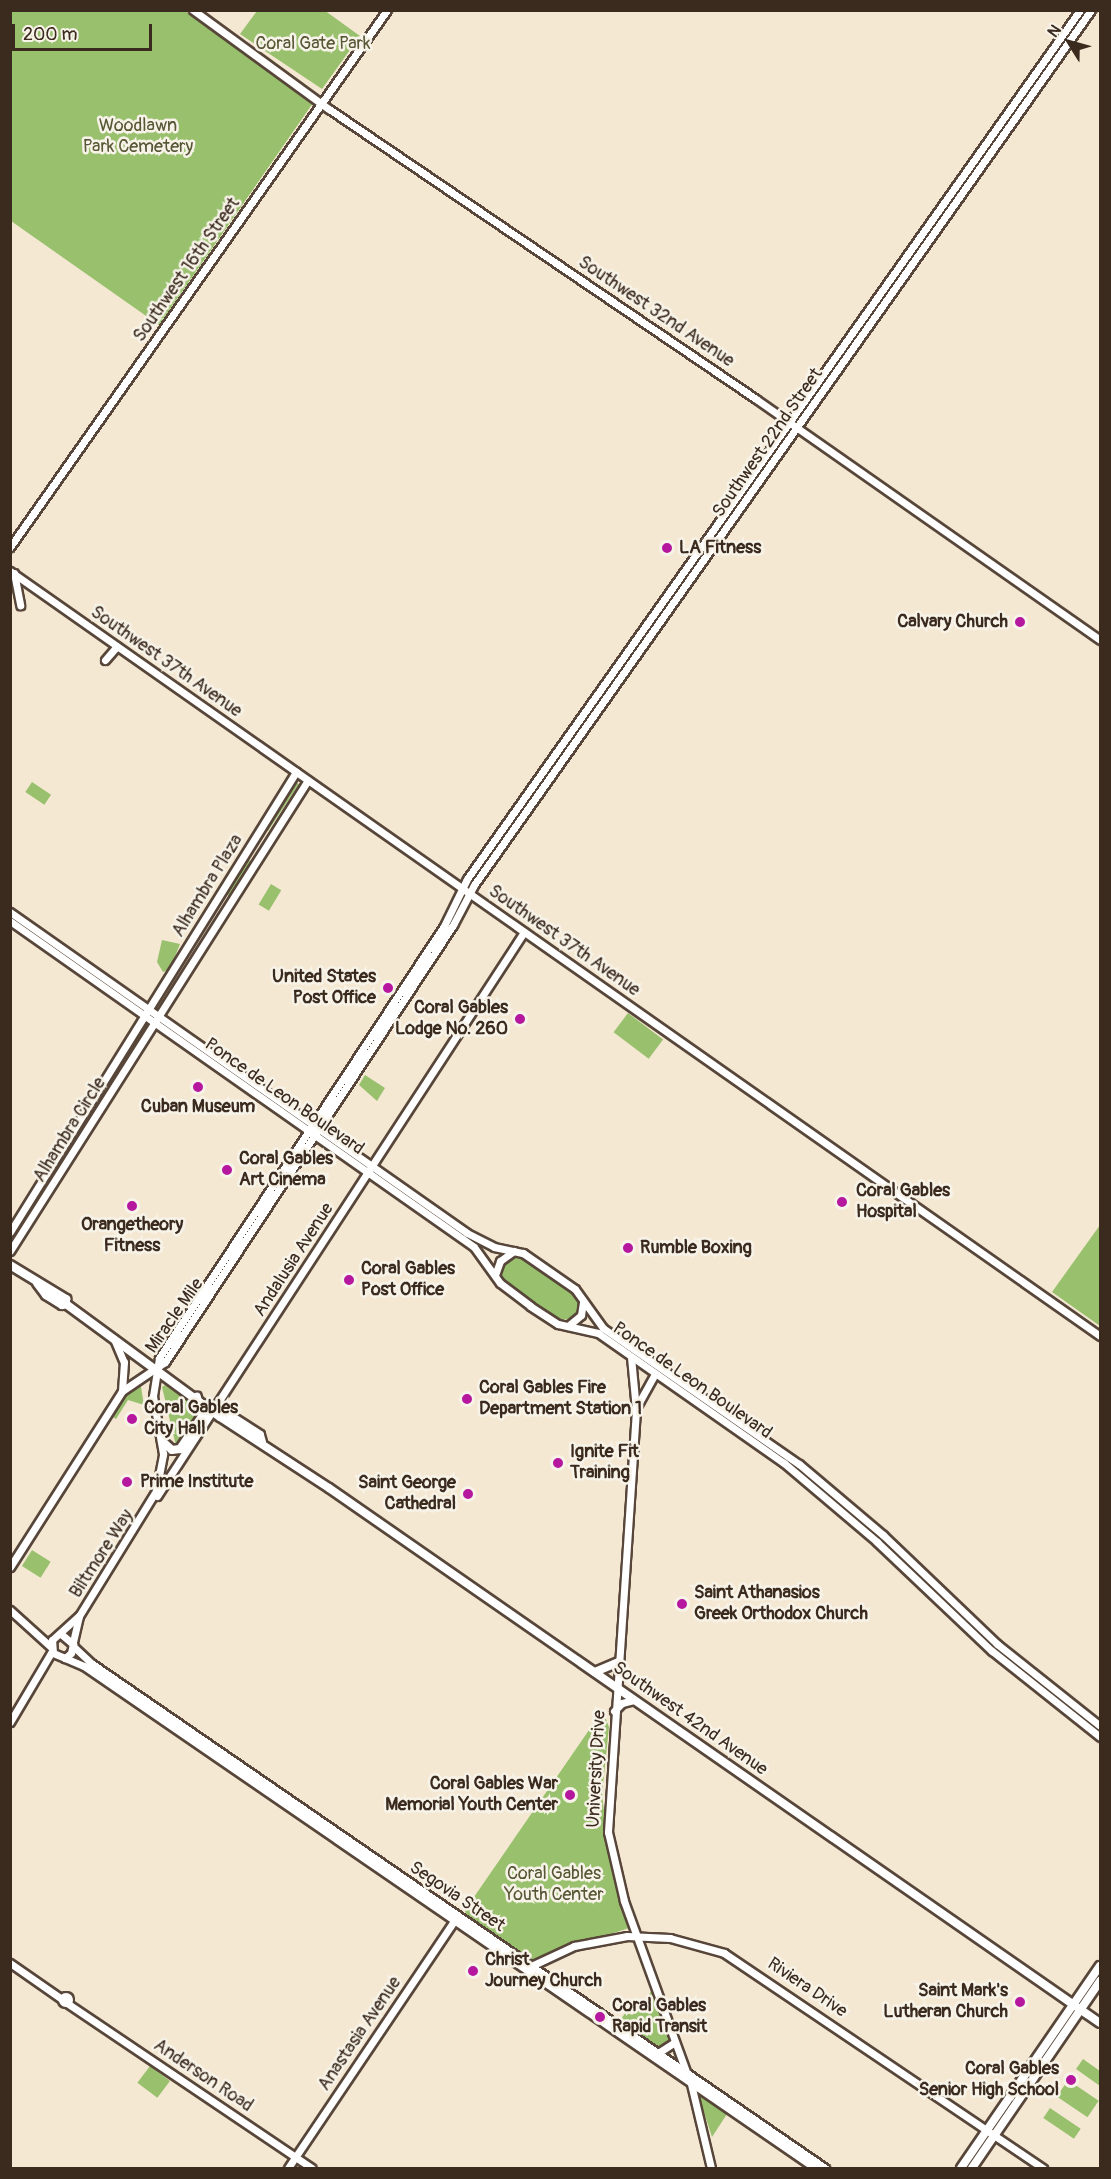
<!DOCTYPE html>
<html>
<head>
<meta charset="utf-8">
<style>
  body { margin:0 }
  #map { position:relative; width:1111px; height:2179px; overflow:hidden; background:#f5e8d3; font-family:Pangolin,sans-serif }
  div>[style] { position:absolute }
  .green>* { inset:0; background:#98c06d; transform-origin:0 0 }
  .roads { filter:drop-shadow(2px 0 #574639) drop-shadow(-2px 0 #574639) drop-shadow(0 2px #574639) drop-shadow(0 -2px #574639) }
  .secondary>* { height:7px; margin:-3.5px; padding:0 3.5px; transform-origin:3.5px; border-radius:3.5px; background:#fff }
  .secondary>.ring { margin:-3.5px; padding:0; box-sizing:content-box; background:none; border:7px solid #fff; border-radius:50% }
  .primary>* { height:8px; margin:-4px; padding:0 4px; transform-origin:4px; border-radius:4px; background:#fff }
  .dots>* { width:16px; height:16px; translate:-50% -50%; box-sizing:border-box; border:3px solid #f7f3e8; border-radius:50% }
  span { translate:-50% -50%; white-space:nowrap; text-align:center; line-height:1.15; -webkit-text-stroke:5px #f7f3e8; paint-order:stroke }
  .park-label { font-size:18px; color:#575736 }
  .street-label { font-size:18px; color:#3b2a1e }
  .poi-label { font-size:18px; color:#3b2a1e; font-weight:700 }
  .left { translate:0 -50%; text-align:left }
  .right { translate:-100% -50%; text-align:right }
  .frame { position:absolute; inset:0; border:12px solid #3b2a1e; pointer-events:none }
  .north { position:absolute; left:1039px; top:12px; width:60px; height:60px; -webkit-text-stroke:4px #f7f3e8; paint-order:stroke; rotate:307deg; font-size:16px; font-weight:700; line-height:24px; text-align:center; color:#3b2a1e }
  .north::after { content:''; display:block; margin:auto; width:21px; height:27px; background:#3b2a1e; clip-path:polygon(50% 0,100% 100%,50% 72%,0 100%) }
  .scale { position:absolute; left:12px; top:24px; width:140px; height:27px; box-sizing:border-box; border:3px solid #3b2a1e; border-top:0; padding-left:8px; font-size:18px; line-height:21px; white-space:nowrap; color:#3b2a1e; -webkit-text-stroke:4px #f7f3e8; paint-order:stroke }
</style>
</head>
<body>
<div id="map">
  <div class="green">
    <div style="clip-path:polygon(324px 10px,360px 36px,322px 89px,240px 34px,257px 11px)"></div>
    <div style="clip-path:polygon(11px 11px,185px 11px,313px 103px,159px 325px,11px 221px)"></div>
    <div style="left:32px;top:782px;width:23px;height:12px;rotate:34deg"></div>
    <div style="clip-path:polygon(295px 782px,299px 784px,268px 831px,267px 828px)"></div>
    <div style="clip-path:polygon(247px 859px,251px 861px,230px 897px,225px 893px)"></div>
    <div style="left:271px;top:884px;width:12px;height:24px;rotate:31deg"></div>
    <div style="clip-path:polygon(162px 940px,180px 944px,170px 969px,163px 972px,157px 962px)"></div>
    <div style="left:628px;top:1013px;width:44px;height:24px;rotate:37deg"></div>
    <div style="clip-path:polygon(144px 1024px,147px 1027px,115px 1074px,114px 1071px)"></div>
    <div style="clip-path:polygon(365px 1075px,385px 1088px,377px 1101px,359px 1085px)"></div>
    <div style="clip-path:polygon(109px 1084px,109px 1087px,80px 1134px,77px 1131px)"></div>
    <div style="clip-path:polygon(1100px 1225px,1100px 1326px,1052px 1292px)"></div>
    <div style="clip-path:polygon(518px 1254px,576px 1293px,581px 1303px,573px 1319px,556px 1320px,504px 1284px,499px 1279px,500px 1265px)"></div>
    <div style="clip-path:polygon(140px 1381px,144px 1405px,128px 1400px,116px 1419px,109px 1414px,125px 1392px)"></div>
    <div style="clip-path:polygon(165px 1385px,196px 1406px,198px 1416px,176px 1446px,162px 1387px)"></div>
    <div style="left:32px;top:1550px;width:22px;height:19px;rotate:32deg"></div>
    <div style="clip-path:polygon(598px 1717px,606px 1719px,609px 1727px,602px 1794px,609px 1853px,629px 1928px,529px 1961px,467px 1918px,465px 1910px)"></div>
    <div style="clip-path:polygon(653px 1987px,671px 2043px,658px 2051px,618px 2023px,626px 2012px,632px 2015px,643px 2007px)"></div>
    <div style="clip-path:polygon(1083px 2059px,1100px 2071px,1100px 2086px,1076px 2069px)"></div>
    <div style="left:150px;top:2066px;width:25px;height:21px;rotate:37deg"></div>
    <div style="left:1068px;top:2080px;width:37px;height:20px;rotate:34deg"></div>
    <div style="clip-path:polygon(705px 2095px,727px 2114px,712px 2137px,699px 2097px)"></div>
    <div style="left:1050px;top:2108px;width:37px;height:12px;rotate:34deg"></div>
  </div>
  <div class="roads">
    <div class="secondary">
      <div style="left:193px;top:10px;width:168px;rotate:36.1deg"></div>
      <div style="left:329px;top:109px;width:516px;rotate:34.18deg"></div>
      <div style="left:756px;top:399px;width:420px;rotate:35deg"></div>
      <div style="left:10px;top:547px;width:656px;rotate:-54.93deg"></div>
      <div style="left:10px;top:571px;width:1332px;rotate:35.06deg"></div>
      <div style="left:14px;top:573px;width:33px;rotate:79deg"></div>
      <div style="left:105px;top:660px;width:18px;rotate:-49deg"></div>
      <div style="left:10px;top:912px;width:558px;rotate:35.08deg"></div>
      <div style="left:467px;top:1233px;width:30px;rotate:27deg"></div>
      <div style="left:494px;top:1247px;width:30px;rotate:12deg"></div>
      <div style="left:523px;top:1253px;width:63px;rotate:34.7deg"></div>
      <div style="left:575px;top:1289px;width:48px;rotate:54.3deg"></div>
      <div style="left:603px;top:1328px;width:239px;rotate:34.8deg"></div>
      <div style="left:799px;top:1464px;width:110px;rotate:40.2deg"></div>
      <div style="left:883px;top:1535px;width:158px;rotate:43.7deg"></div>
      <div style="left:997px;top:1644px;width:132px;rotate:38.5deg"></div>
      <div style="left:10px;top:921px;width:567px;rotate:35.09deg"></div>
      <div style="left:474px;top:1247px;width:44px;rotate:54.2deg"></div>
      <div style="left:500px;top:1283px;width:38px;rotate:37deg"></div>
      <div style="left:530px;top:1306px;width:33px;rotate:33deg"></div>
      <div style="left:558px;top:1324px;width:41px;rotate:12.7deg"></div>
      <div style="left:598px;top:1333px;width:227px;rotate:35deg"></div>
      <div style="left:784px;top:1463px;width:122px;rotate:40.3deg"></div>
      <div style="left:877px;top:1542px;width:158px;rotate:43.5deg"></div>
      <div style="left:992px;top:1651px;width:138px;rotate:38.5deg"></div>
      <div style="left:10px;top:1232px;width:542px;rotate:-58.13deg"></div>
      <div style="left:10px;top:1251px;width:557px;rotate:-57.68deg"></div>
      <div style="left:495px;top:1275px;width:15px;rotate:-70deg"></div>
      <div style="left:500px;top:1261px;width:17px;rotate:-36deg"></div>
      <div style="left:568px;top:1326px;width:17px;rotate:-40deg"></div>
      <div style="left:581px;top:1315px;width:13px;rotate:-81deg"></div>
      <div style="left:114px;top:1339px;width:25px;rotate:67deg"></div>
      <div style="left:124px;top:1362px;width:26px;rotate:94deg"></div>
      <div style="left:631px;top:1357px;width:53px;rotate:84.6deg"></div>
      <div style="left:636px;top:1410px;width:423px;rotate:93.8deg"></div>
      <div style="left:608px;top:1832px;width:71px;rotate:76.9deg"></div>
      <div style="left:624px;top:1901px;width:184px;rotate:70deg"></div>
      <div style="left:636px;top:1408px;width:39px;rotate:-61deg"></div>
      <div style="left:157px;top:1496px;width:673px;rotate:-56.95deg"></div>
      <div style="left:10px;top:1567px;width:209px;rotate:-57.5deg"></div>
      <div style="left:122px;top:1391px;width:52px;rotate:-34deg"></div>
      <div style="left:165px;top:1362px;width:523px;rotate:-56.61deg"></div>
      <div style="left:453px;top:925px;width:45px;rotate:-62.3deg"></div>
      <div style="left:474px;top:885px;width:1071px;rotate:-54.81deg"></div>
      <div style="left:10px;top:1610px;width:55px;rotate:42.1deg"></div>
      <div style="left:61px;top:1634px;width:16px;rotate:40deg"></div>
      <div style="left:73px;top:1644px;width:9px;rotate:103deg"></div>
      <div style="left:71px;top:1653px;width:8px;rotate:140deg"></div>
      <div style="left:65px;top:1658px;width:13px;rotate:-157deg"></div>
      <div style="left:53px;top:1653px;width:13px;rotate:-94deg"></div>
      <div style="left:52px;top:1640px;width:36px;rotate:-42deg"></div>
      <div style="left:79px;top:1616px;width:147px;rotate:-58.4deg"></div>
      <div style="left:156px;top:1491px;width:38px;rotate:-79deg"></div>
      <div style="left:163px;top:1454px;width:59px;rotate:-99.8deg"></div>
      <div style="left:153px;top:1396px;width:38px;rotate:-81deg"></div>
      <div style="left:159px;top:1358px;width:518px;rotate:-56.59deg"></div>
      <div style="left:444px;top:926px;width:52px;rotate:-63.9deg"></div>
      <div style="left:467px;top:879px;width:1063px;rotate:-54.8deg"></div>
      <div style="left:73px;top:1642px;width:27px;rotate:-77deg"></div>
      <div style="left:74px;top:1647px;width:23px;rotate:43deg"></div>
      <div style="left:91px;top:1663px;width:891px;rotate:34.53deg"></div>
      <div style="left:65px;top:1658px;width:21px;rotate:23deg"></div>
      <div style="left:84px;top:1666px;width:887px;rotate:34.48deg"></div>
      <div style="left:614px;top:1711px;width:11px;rotate:-45deg"></div>
      <div style="left:622px;top:1703px;width:12px;rotate:-14deg"></div>
      <div style="left:10px;top:1722px;width:82px;rotate:-59.4deg"></div>
      <div style="left:10px;top:1963px;width:65px;rotate:34.9deg"></div>
      <div style="left:529px;top:1967px;width:50px;rotate:-25deg"></div>
      <div style="left:574px;top:1946px;width:54px;rotate:-10.7deg"></div>
      <div style="left:627px;top:1936px;width:43px;rotate:2.7deg"></div>
      <div style="left:670px;top:1938px;width:56px;rotate:15.5deg"></div>
      <div style="left:724px;top:1953px;width:385px;rotate:34deg"></div>
      <div class="ring" style="left:62.5px;top:1996.5px;width:0;height:0"></div>
      <div style="left:67px;top:2003px;width:295px;rotate:34deg"></div>
      <div style="left:658px;top:2053px;width:20px;rotate:-33deg"></div>
      <div style="left:691px;top:2084px;width:86px;rotate:76.6deg"></div>
      <div style="left:288px;top:2168px;width:301px;rotate:-56.1deg"></div>
    </div>
    <div class="primary">
      <div style="left:10px;top:1265px;width:66px;rotate:31.3deg"></div>
      <div style="left:66px;top:1299px;width:5px;rotate:90deg"></div>
      <div style="left:66px;top:1304px;width:191px;rotate:36.3deg"></div>
      <div style="left:220px;top:1417px;width:130px;rotate:33.1deg"></div>
      <div style="left:329px;top:1488px;width:938px;rotate:34.76deg"></div>
      <div style="left:37px;top:1283px;width:15px;rotate:53deg"></div>
      <div style="left:46px;top:1295px;width:19px;rotate:32deg"></div>
      <div style="left:62px;top:1305px;width:4px;rotate:-14deg"></div>
      <div style="left:214px;top:1409px;width:15px;rotate:20deg"></div>
      <div style="left:228px;top:1414px;width:38px;rotate:33deg"></div>
      <div style="left:260px;top:1435px;width:7px;rotate:74deg"></div>
      <div style="left:162px;top:1441px;width:13px;rotate:42deg"></div>
      <div style="left:172px;top:1450px;width:8px;rotate:-7deg"></div>
      <div style="left:180px;top:1449px;width:40px;rotate:-56deg"></div>
      <div style="left:202px;top:1416px;width:20px;rotate:-105deg"></div>
      <div style="left:595px;top:1672px;width:25px;rotate:-23deg"></div>
      <div style="left:961px;top:2168px;width:245px;rotate:-55.5deg"></div>
      <div style="left:972px;top:2168px;width:227px;rotate:-55.6deg"></div>
    </div>
  </div>
  <div class="dots">
    <div style="left:667px;top:548px;background:#b5179e"></div>
    <div style="left:1020px;top:622px;background:#b5179e"></div>
    <div style="left:388px;top:988px;background:#b5179e"></div>
    <div style="left:520px;top:1019px;background:#b5179e"></div>
    <div style="left:198px;top:1087px;background:#b5179e"></div>
    <div style="left:227px;top:1170px;background:#b5179e"></div>
    <div style="left:842px;top:1202px;background:#b5179e"></div>
    <div style="left:132px;top:1206px;background:#b5179e"></div>
    <div style="left:628px;top:1248px;background:#b5179e"></div>
    <div style="left:349px;top:1280px;background:#b5179e"></div>
    <div style="left:467px;top:1399px;background:#b5179e"></div>
    <div style="left:132px;top:1419px;background:#b5179e"></div>
    <div style="left:558px;top:1463px;background:#b5179e"></div>
    <div style="left:127px;top:1482px;background:#b5179e"></div>
    <div style="left:468px;top:1494px;background:#b5179e"></div>
    <div style="left:682px;top:1604px;background:#b5179e"></div>
    <div style="left:570px;top:1795px;background:#b5179e"></div>
    <div style="left:473px;top:1971px;background:#b5179e"></div>
    <div style="left:1020px;top:2002px;background:#b5179e"></div>
    <div style="left:600px;top:2017px;background:#b5179e"></div>
    <div style="left:1071px;top:2080px;background:#b5179e"></div>
  </div>
  <div class="park-label">
    <span style="left:313px;top:44px">Coral Gate Park</span>
    <span style="left:138px;top:137px">Woodlawn<br>Park Cemetery</span>
    <span style="left:554px;top:1885px">Coral Gables<br>Youth Center</span>
  </div>
  <div class="street-label">
    <span style="left:187px;top:270px;rotate:-55deg">Southwest 16th Street</span>
    <span style="left:656px;top:312px;rotate:34deg">Southwest 32nd Avenue</span>
    <span style="left:768px;top:443px;rotate:-55deg">Southwest 22nd Street</span>
    <span style="left:166px;top:662px;rotate:35deg">Southwest 37th Avenue</span>
    <span style="left:208px;top:886px;rotate:-58deg">Alhambra Plaza</span>
    <span style="left:564px;top:941px;rotate:35deg">Southwest 37th Avenue</span>
    <span style="left:284px;top:1097px;rotate:35deg">Ponce de Leon Boulevard</span>
    <span style="left:70px;top:1130px;rotate:-58deg">Alhambra Circle</span>
    <span style="left:294px;top:1260px;rotate:-57deg">Andalusia Avenue</span>
    <span style="left:175px;top:1316px;rotate:-55deg">Miracle Mile</span>
    <span style="left:692px;top:1381px;rotate:35deg">Ponce de Leon Boulevard</span>
    <span style="left:102px;top:1554px;rotate:-57deg">Biltmore Way</span>
    <span style="left:690px;top:1719px;rotate:35deg">Southwest 42nd Avenue</span>
    <span style="left:597px;top:1769px;rotate:-87deg">University Drive</span>
    <span style="left:457px;top:1897px;rotate:34deg">Segovia Street</span>
    <span style="left:807px;top:1988px;rotate:34deg">Riviera Drive</span>
    <span style="left:360px;top:2034px;rotate:-56deg">Anastasia Avenue</span>
    <span style="left:203px;top:2076px;rotate:34deg">Anderson Road</span>
  </div>
  <div class="poi-label">
    <span class="left" style="left:679px;top:548px">LA Fitness</span>
    <span class="right" style="left:1008px;top:622px">Calvary Church</span>
    <span class="right" style="left:376px;top:988px">United States<br>Post Office</span>
    <span class="right" style="left:508px;top:1019px">Coral Gables<br>Lodge No. 260</span>
    <span style="left:198px;top:1107px">Cuban Museum</span>
    <span class="left" style="left:239px;top:1170px">Coral Gables<br>Art Cinema</span>
    <span class="left" style="left:856px;top:1202px">Coral Gables<br>Hospital</span>
    <span style="left:132px;top:1236px">Orangetheory<br>Fitness</span>
    <span class="left" style="left:640px;top:1248px">Rumble Boxing</span>
    <span class="left" style="left:361px;top:1280px">Coral Gables<br>Post Office</span>
    <span class="left" style="left:479px;top:1399px">Coral Gables Fire<br>Department Station 1</span>
    <span class="left" style="left:144px;top:1419px">Coral Gables<br>City Hall</span>
    <span class="left" style="left:570px;top:1463px">Ignite Fit<br>Training</span>
    <span class="left" style="left:140px;top:1482px">Prime Institute</span>
    <span class="right" style="left:456px;top:1494px">Saint George<br>Cathedral</span>
    <span class="left" style="left:694px;top:1604px">Saint Athanasios<br>Greek Orthodox Church</span>
    <span class="right" style="left:558px;top:1795px">Coral Gables War<br>Memorial Youth Center</span>
    <span class="left" style="left:485px;top:1971px">Christ<br>Journey Church</span>
    <span class="right" style="left:1008px;top:2002px">Saint Mark's<br>Lutheran Church</span>
    <span class="left" style="left:612px;top:2017px">Coral Gables<br>Rapid Transit</span>
    <span class="right" style="left:1059px;top:2080px">Coral Gables<br>Senior High School</span>
  </div>
  <div class="frame"></div>
  <div class="north">N</div>
  <div class="scale">200 m</div>
</div>
</body>
</html>
